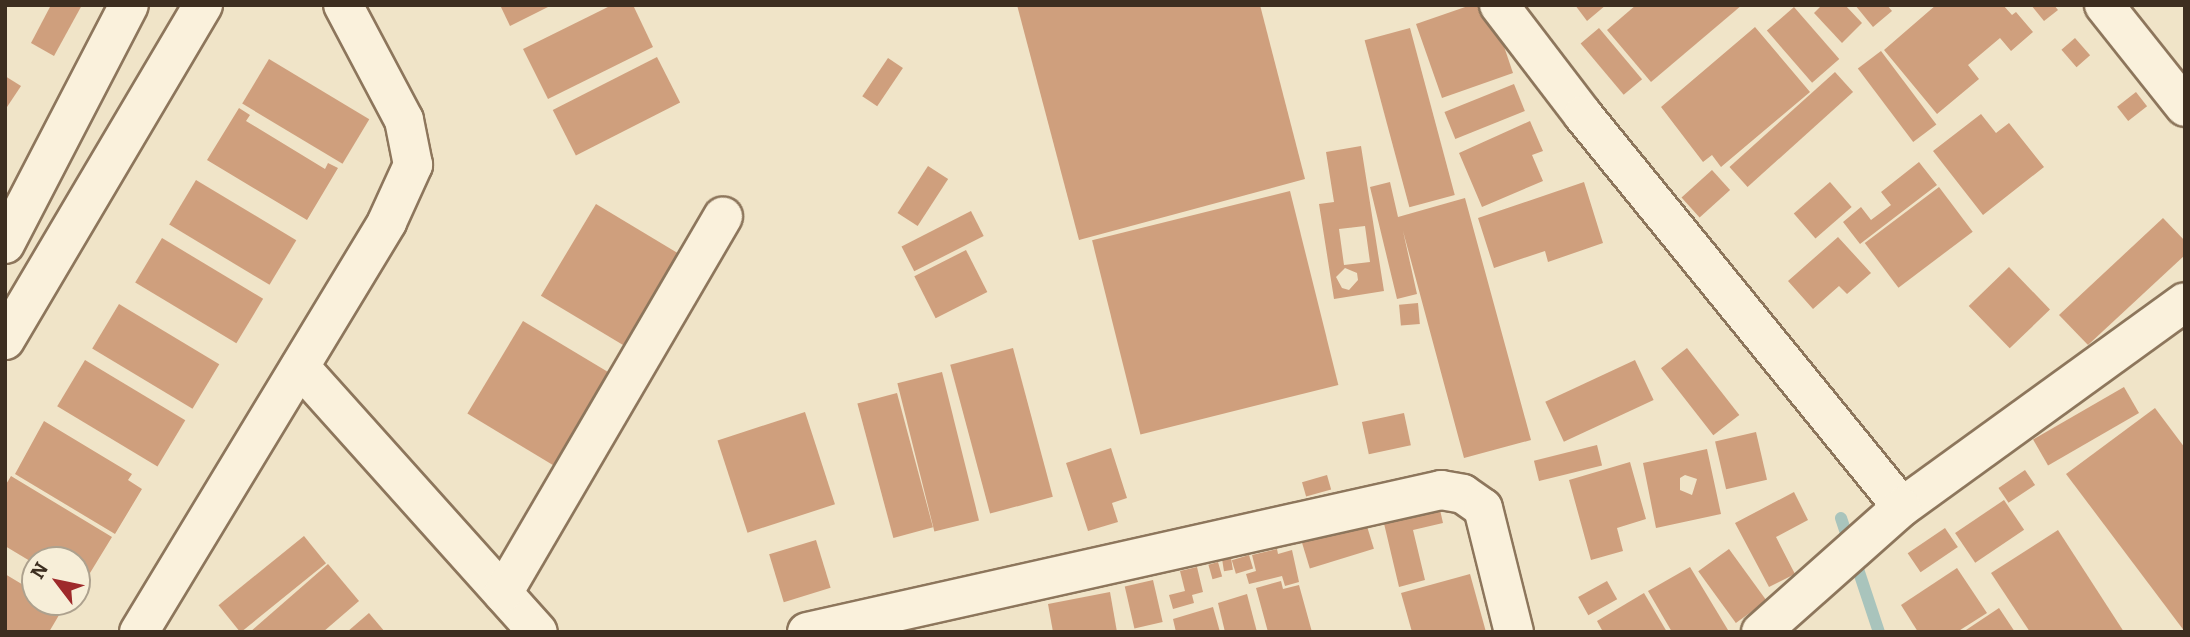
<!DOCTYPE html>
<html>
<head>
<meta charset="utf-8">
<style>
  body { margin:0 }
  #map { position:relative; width:2190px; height:637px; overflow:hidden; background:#f0e4c8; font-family:Bitter,serif }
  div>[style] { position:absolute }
  .stream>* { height:12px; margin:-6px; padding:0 6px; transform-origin:6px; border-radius:6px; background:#a9c4bc }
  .building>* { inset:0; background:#cf9f7d; transform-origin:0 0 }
  .roads { filter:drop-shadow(2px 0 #8d765c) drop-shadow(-2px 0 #8d765c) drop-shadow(0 2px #8d765c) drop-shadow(0 -2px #8d765c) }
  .minor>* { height:38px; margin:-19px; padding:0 19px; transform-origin:19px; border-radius:19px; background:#faf1dc }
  span { translate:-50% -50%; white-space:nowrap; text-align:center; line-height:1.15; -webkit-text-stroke:5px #f7eed8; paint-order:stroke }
  .frame { position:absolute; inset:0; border:7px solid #3d2e20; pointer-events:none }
  .north { position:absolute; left:21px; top:546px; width:70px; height:70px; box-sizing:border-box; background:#f7eed8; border:2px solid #ada18e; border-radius:50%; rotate:302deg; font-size:19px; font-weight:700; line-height:28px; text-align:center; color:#3d2e20 }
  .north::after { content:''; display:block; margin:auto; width:24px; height:32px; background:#9e2a2b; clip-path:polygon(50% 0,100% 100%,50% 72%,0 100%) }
</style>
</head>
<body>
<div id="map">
  <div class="stream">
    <div style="left:1841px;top:518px;width:120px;rotate:71.6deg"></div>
  </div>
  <div class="building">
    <div style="clip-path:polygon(51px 5px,82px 5px,54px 56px,31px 43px)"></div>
    <div style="clip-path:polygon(500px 5px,552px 5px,510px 26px)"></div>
    <div style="clip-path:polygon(612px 5px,633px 5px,653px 47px,548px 99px,523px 49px)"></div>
    <div style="clip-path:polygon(1017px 5px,1260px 5px,1305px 179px,1079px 240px)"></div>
    <div style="clip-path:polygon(1471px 5px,1490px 5px,1513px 73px,1442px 98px,1416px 24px)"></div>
    <div style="clip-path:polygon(1575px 5px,1606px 5px,1587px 21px)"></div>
    <div style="clip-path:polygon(1636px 5px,1742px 5px,1651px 82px,1607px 30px)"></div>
    <div style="clip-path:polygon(1822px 5px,1845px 5px,1862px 23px,1842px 43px,1814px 13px)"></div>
    <div style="clip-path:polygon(1855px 5px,1887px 5px,1892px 11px,1873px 27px)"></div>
    <div style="clip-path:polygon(1936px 5px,2003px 5px,2012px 15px,2016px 12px,2033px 32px,2011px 51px,2000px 38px,1968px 65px,1979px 79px,1937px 114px,1884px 50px)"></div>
    <div style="clip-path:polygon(2031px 5px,2054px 5px,2058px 10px,2044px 21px)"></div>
    <div style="left:1794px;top:7px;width:69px;height:36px;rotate:49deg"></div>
    <div style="clip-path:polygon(1755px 27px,1810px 92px,1721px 167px,1712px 155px,1703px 162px,1661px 107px)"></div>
    <div style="left:1410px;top:28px;width:173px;height:47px;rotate:75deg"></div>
    <div style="left:1599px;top:28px;width:67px;height:24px;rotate:50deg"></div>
    <div style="left:2075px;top:38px;width:23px;height:18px;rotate:49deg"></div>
    <div style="left:1881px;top:51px;width:92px;height:29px;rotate:53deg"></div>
    <div style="left:657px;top:57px;width:51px;height:117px;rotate:63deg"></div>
    <div style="left:888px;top:58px;width:18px;height:46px;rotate:34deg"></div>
    <div style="left:269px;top:59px;width:117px;height:52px;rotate:31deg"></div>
    <div style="left:1835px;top:72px;width:27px;height:142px;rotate:48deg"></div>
    <div style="clip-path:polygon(5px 76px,21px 86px,5px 110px)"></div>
    <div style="left:1514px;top:84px;width:29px;height:75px;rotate:68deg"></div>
    <div style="left:2136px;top:92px;width:18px;height:24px;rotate:52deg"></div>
    <div style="clip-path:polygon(239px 108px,250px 115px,246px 121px,325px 169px,328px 163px,338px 168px,307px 220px,207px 160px)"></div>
    <div style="clip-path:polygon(1981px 114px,1996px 133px,2009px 123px,2044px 167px,1983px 215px,1933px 151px)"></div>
    <div style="clip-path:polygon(1530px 121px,1543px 151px,1532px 155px,1543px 181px,1482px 207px,1459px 153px)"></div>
    <div style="clip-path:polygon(evenodd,1361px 146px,1384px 291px,1334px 299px,1319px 204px,1334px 202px,1326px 152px,1361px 146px,1365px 226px,1370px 262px,1344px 265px,1339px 229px,1365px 226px,1361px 146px,1345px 268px,1357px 273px,1358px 280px,1349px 290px,1342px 288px,1336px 277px,1345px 268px)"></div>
    <div style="clip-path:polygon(1919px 162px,1937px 185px,1860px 244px,1843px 222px,1861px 207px,1871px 220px,1891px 205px,1881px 192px)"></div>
    <div style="left:928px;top:166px;width:24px;height:56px;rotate:33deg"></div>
    <div style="left:1712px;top:170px;width:27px;height:41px;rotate:48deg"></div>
    <div style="left:196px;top:180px;width:117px;height:52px;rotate:31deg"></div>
    <div style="clip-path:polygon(1390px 182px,1398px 217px,1465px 198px,1531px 440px,1464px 458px,1403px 231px,1417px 294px,1397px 299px,1370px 187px)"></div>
    <div style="clip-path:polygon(1584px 182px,1603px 243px,1548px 262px,1545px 251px,1494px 268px,1478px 218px)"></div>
    <div style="left:1830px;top:182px;width:33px;height:48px;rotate:49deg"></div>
    <div style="left:1939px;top:187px;width:56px;height:93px;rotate:53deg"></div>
    <div style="left:1290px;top:191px;width:200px;height:204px;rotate:76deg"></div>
    <div style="left:596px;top:204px;width:109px;height:107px;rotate:31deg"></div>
    <div style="left:971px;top:211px;width:28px;height:78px;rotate:63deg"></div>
    <div style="clip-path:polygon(2163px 218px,2185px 241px,2185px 255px,2088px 345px,2059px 315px)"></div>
    <div style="clip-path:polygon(1838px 237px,1871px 273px,1847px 294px,1839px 286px,1813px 309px,1788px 281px)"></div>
    <div style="left:162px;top:238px;width:118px;height:52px;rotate:31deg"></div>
    <div style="left:966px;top:250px;width:47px;height:58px;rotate:63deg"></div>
    <div style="left:2009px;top:267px;width:59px;height:56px;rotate:46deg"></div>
    <div style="left:1418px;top:303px;width:21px;height:19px;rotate:85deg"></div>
    <div style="left:119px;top:304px;width:117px;height:52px;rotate:31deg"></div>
    <div style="left:523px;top:321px;width:107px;height:108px;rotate:31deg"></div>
    <div style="left:1013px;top:348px;width:154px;height:65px;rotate:75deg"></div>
    <div style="left:1687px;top:348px;width:85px;height:33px;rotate:52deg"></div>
    <div style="left:85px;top:360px;width:117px;height:54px;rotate:31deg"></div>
    <div style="left:1635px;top:360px;width:44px;height:99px;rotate:65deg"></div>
    <div style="left:942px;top:372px;width:153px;height:46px;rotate:76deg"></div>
    <div style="left:2124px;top:387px;width:30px;height:105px;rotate:60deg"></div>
    <div style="left:897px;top:393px;width:139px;height:41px;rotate:75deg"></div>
    <div style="clip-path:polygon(2155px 408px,2185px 448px,2185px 632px,2066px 474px)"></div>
    <div style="left:805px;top:412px;width:97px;height:92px;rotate:72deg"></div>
    <div style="left:1404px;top:413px;width:33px;height:43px;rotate:78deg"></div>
    <div style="clip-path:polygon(44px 421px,132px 474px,128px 480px,142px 489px,115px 534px,15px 474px)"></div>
    <div style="left:1756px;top:432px;width:49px;height:42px;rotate:77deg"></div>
    <div style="left:1597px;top:445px;width:21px;height:65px;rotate:76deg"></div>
    <div style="clip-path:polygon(1111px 448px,1127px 498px,1112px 503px,1118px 522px,1088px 531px,1066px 463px)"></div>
    <div style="clip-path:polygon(evenodd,1707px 449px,1721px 514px,1656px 528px,1643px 463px,1707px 449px,1685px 475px,1697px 479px,1692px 495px,1680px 490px,1680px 478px,1685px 475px)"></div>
    <div style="clip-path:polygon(1630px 462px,1646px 519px,1617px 528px,1623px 551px,1591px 560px,1569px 480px)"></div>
    <div style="left:2025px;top:470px;width:18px;height:32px;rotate:56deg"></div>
    <div style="left:1327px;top:475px;width:15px;height:26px;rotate:74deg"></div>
    <div style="clip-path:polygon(11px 476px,112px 537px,79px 591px,77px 560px,35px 560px,35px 564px,5px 546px,5px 486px)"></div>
    <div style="clip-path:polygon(1794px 492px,1808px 520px,1776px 537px,1795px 574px,1769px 587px,1735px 523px)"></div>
    <div style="left:2004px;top:500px;width:36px;height:59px;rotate:56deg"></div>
    <div style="clip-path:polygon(1438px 501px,1443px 523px,1413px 530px,1425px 580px,1399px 587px,1382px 515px)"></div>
    <div style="left:1366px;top:523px;width:27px;height:67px;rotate:73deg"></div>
    <div style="left:1945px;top:528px;width:23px;height:45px;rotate:56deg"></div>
    <div style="clip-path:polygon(2058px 530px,2124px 632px,2030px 632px,1991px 573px)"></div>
    <div style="left:304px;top:536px;width:35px;height:110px;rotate:51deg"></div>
    <div style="left:816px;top:540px;width:50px;height:49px;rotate:73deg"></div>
    <div style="clip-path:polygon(1277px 549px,1278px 554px,1292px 550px,1299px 582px,1285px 586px,1282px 576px,1249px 584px,1246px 574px,1256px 571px,1252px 555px)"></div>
    <div style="left:1729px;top:549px;width:64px;height:38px;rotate:54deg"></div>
    <div style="left:1249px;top:555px;width:14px;height:18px;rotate:73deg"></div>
    <div style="left:1231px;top:558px;width:12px;height:9px;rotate:81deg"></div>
    <div style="left:1218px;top:562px;width:15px;height:10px;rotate:74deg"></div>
    <div style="clip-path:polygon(328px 564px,359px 601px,323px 632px,250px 632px)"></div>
    <div style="clip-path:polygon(1197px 567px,1203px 592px,1192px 595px,1194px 603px,1173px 609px,1169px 595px,1185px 591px,1180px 571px)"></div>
    <div style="clip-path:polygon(1690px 567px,1728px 630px,1726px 632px,1672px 632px,1648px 591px)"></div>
    <div style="clip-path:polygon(1957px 568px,1987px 613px,1957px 632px,1918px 632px,1901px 605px)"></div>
    <div style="clip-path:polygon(5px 574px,35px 592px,35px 602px,51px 602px,62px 610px,49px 632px,5px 632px)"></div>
    <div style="clip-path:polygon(1470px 574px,1486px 632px,1412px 632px,1401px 593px)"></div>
    <div style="left:1153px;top:580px;width:43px;height:29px;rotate:77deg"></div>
    <div style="clip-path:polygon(1281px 581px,1283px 589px,1299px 585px,1312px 632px,1268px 632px,1256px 588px)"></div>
    <div style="left:1607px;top:581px;width:21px;height:33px;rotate:61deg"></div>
    <div style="clip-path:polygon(1110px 592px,1117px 632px,1053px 632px,1048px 604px)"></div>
    <div style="clip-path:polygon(1644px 593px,1667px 632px,1603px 632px,1597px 621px)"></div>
    <div style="clip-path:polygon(1247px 594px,1257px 632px,1225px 632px,1218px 603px)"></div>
    <div style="clip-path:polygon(1213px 607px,1220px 632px,1176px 632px,1173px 619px)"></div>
    <div style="clip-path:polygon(1999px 608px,2015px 632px,1963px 632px)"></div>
    <div style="clip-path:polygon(369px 613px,385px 632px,347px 632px)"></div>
  </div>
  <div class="roads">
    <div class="minor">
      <div style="left:1499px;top:5px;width:138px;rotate:52.6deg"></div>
      <div style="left:1583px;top:115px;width:505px;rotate:50.86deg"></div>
      <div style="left:1902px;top:507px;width:349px;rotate:-35.9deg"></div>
      <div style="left:2104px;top:5px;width:130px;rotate:51.5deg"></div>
      <div style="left:5px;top:244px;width:269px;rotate:-62.6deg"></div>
      <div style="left:5px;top:340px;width:389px;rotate:-59.4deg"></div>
      <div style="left:300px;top:367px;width:356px;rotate:48.1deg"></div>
      <div style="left:503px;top:593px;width:436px;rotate:-59.7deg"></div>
      <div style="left:139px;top:632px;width:479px;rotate:-58.8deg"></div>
      <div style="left:387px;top:222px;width:63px;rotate:-65.5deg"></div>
      <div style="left:413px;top:165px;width:46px;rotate:-101.3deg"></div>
      <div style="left:404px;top:120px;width:130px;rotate:-117.9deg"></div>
      <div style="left:807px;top:632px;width:650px;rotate:-12.62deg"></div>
      <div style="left:1441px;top:490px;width:22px;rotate:10deg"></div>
      <div style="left:1463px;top:494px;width:24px;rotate:35deg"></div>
      <div style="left:1483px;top:508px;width:128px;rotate:76deg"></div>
      <div style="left:1761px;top:632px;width:188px;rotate:-41.6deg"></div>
    </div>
  </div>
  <div class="frame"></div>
  <div class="north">N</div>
</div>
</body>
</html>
